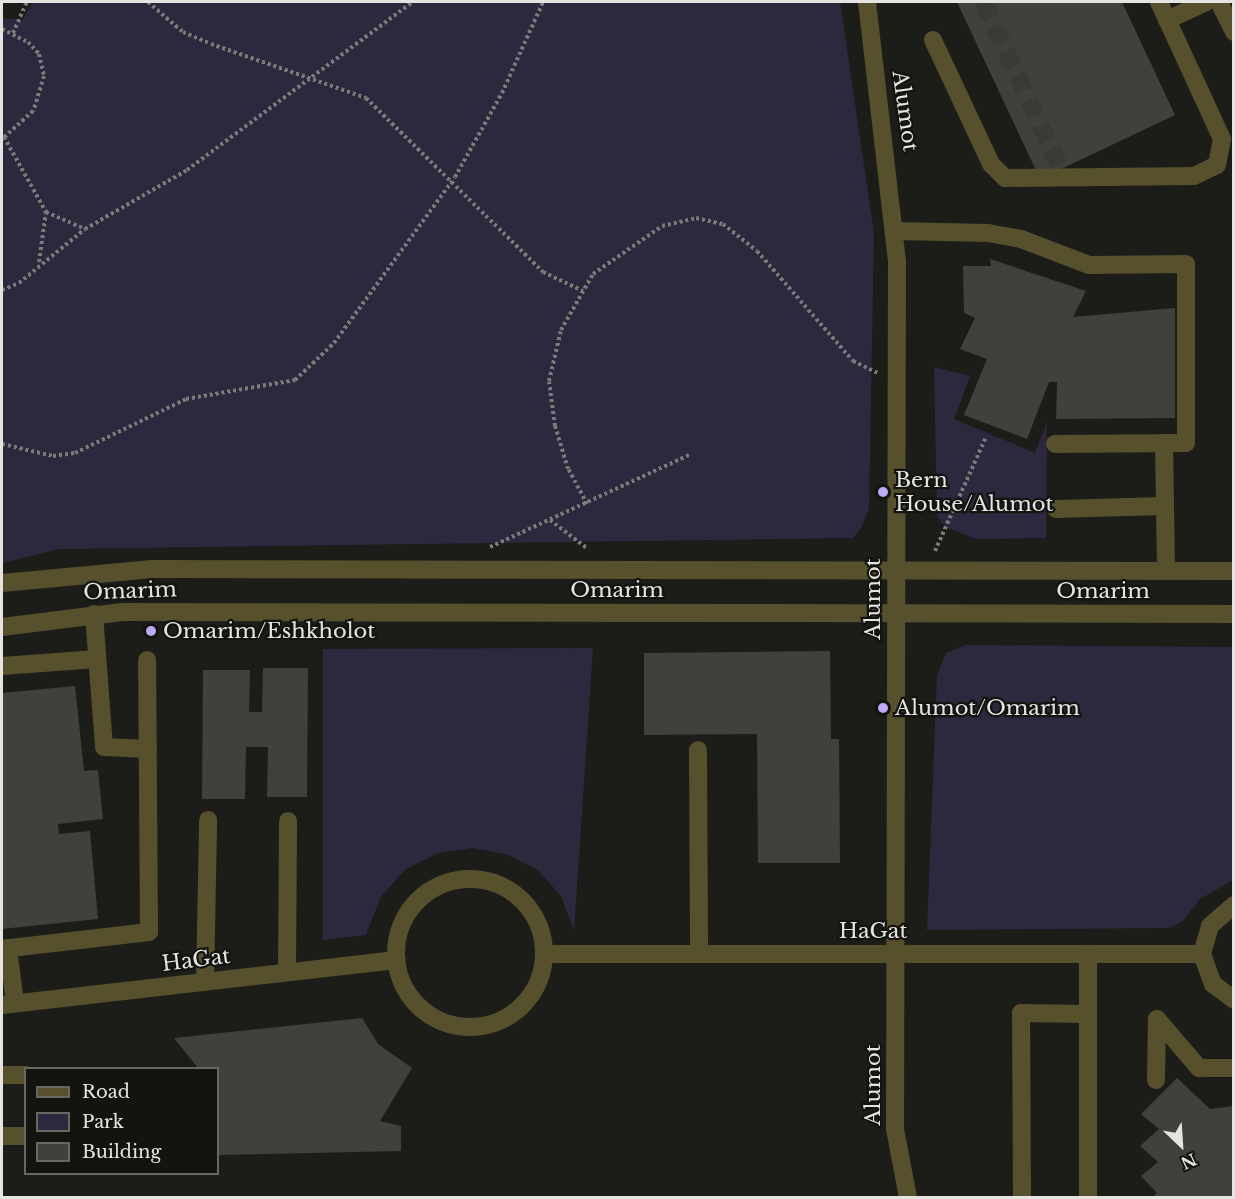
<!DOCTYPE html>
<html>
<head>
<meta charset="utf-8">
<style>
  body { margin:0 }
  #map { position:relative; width:1235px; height:1199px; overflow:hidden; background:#1c1c19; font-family:"Libre Baskerville",serif }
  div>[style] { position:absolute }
  .green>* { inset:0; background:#2e283e }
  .building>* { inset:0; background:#41403d }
  .minor-tunnel>* { height:18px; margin-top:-9px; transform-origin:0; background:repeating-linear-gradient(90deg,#3a3a37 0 18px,transparent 0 27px) }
  .path>* { height:4px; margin-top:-2px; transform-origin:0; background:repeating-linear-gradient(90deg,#7b7b79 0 3px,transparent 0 6px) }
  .minor>* { height:18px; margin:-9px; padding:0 9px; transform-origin:9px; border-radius:9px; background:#56502d }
  .minor>.ring { margin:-9px; padding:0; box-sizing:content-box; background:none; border:18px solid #56502d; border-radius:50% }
  .dots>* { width:16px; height:16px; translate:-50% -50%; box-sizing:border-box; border:3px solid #131310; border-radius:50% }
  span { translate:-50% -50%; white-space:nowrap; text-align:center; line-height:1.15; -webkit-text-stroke:4.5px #131310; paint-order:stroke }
  .street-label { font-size:21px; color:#e5e4e3 }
  .poi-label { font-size:21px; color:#e5e4e3 }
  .left { translate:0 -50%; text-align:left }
  .frame { position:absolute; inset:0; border:3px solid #e5e4e3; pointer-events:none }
  .legend { position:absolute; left:24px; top:1067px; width:195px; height:108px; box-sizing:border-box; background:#131310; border:2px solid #676764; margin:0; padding:8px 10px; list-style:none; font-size:18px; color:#e5e4e3 }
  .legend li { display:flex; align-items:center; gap:12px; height:30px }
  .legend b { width:30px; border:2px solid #676764 }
  .north { position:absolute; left:1151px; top:1115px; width:60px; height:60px; -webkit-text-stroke:4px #131310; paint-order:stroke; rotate:155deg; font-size:16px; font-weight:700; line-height:24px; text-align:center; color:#e5e4e3 }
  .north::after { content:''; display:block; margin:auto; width:21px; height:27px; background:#e5e4e3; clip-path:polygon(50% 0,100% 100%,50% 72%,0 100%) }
</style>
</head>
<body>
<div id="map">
  <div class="green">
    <div style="clip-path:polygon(33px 2px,840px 2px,874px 233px,869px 509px,861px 528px,853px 538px,59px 549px,2px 563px,2px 18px,22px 20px)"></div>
    <div style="clip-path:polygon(934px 367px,970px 376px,954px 419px,1035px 453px,1047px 422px,1046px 538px,976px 539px,945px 527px,937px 516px)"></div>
    <div style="clip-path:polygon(966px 645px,1233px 647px,1233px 880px,1200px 899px,1183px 921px,1169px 928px,927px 930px,937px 675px,946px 653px)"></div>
    <div style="clip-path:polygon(593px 648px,574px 931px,561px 896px,538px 870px,506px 854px,472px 848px,438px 853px,406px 869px,381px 896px,366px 935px,323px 940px,323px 649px)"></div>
  </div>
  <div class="building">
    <div style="clip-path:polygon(957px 2px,1122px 2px,1175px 115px,1040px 179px)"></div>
    <div style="clip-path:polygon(990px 259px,1086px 291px,1073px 317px,1175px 308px,1175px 418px,1056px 419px,1057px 382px,1049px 382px,1027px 439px,964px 415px,987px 359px,960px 349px,975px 318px,964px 313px,963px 266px,991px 266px)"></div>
    <div style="clip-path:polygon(830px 651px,831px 739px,839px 739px,840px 863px,758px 863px,757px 734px,644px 735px,644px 653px)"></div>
    <div style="clip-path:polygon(263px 668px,308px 668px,307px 797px,267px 797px,268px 747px,246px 747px,245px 799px,202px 799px,203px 670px,250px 670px,249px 712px,262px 712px)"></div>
    <div style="clip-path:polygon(75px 686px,84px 771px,98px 770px,103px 819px,58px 824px,59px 834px,90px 831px,98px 919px,2px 929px,2px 693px)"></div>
    <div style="clip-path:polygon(362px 1018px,378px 1044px,412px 1068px,380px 1121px,401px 1126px,401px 1151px,218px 1155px,218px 1068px,198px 1068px,174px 1038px)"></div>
    <div style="clip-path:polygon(1177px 1078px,1210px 1109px,1234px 1106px,1234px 1198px,1151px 1198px,1157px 1193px,1141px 1176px,1158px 1162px,1140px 1146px,1159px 1129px,1141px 1114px)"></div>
  </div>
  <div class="minor-tunnel">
    <div style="left:983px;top:2px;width:184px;rotate:65deg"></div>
  </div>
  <div class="path">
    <div style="left:148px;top:2px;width:46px;rotate:40.6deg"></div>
    <div style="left:183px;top:32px;width:30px;rotate:23deg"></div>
    <div style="left:211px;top:44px;width:164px;rotate:19.2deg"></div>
    <div style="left:366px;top:98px;width:248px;rotate:44.5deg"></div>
    <div style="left:543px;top:272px;width:44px;rotate:25.4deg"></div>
    <div style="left:2px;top:29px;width:29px;rotate:27deg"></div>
    <div style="left:28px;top:42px;width:16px;rotate:47deg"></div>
    <div style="left:39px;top:54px;width:23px;rotate:77deg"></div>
    <div style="left:44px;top:76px;width:37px;rotate:107deg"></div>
    <div style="left:33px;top:111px;width:42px;rotate:137.9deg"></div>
    <div style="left:13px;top:33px;width:34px;rotate:-66deg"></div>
    <div style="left:4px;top:137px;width:86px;rotate:60.8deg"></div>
    <div style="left:46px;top:212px;width:43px;rotate:23.6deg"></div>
    <div style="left:39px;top:262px;width:50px;rotate:-82deg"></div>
    <div style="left:2px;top:290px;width:18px;rotate:-22deg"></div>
    <div style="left:19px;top:283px;width:85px;rotate:-39.3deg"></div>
    <div style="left:85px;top:229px;width:118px;rotate:-30deg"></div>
    <div style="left:187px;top:170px;width:281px;rotate:-36.7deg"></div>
    <div style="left:2px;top:444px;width:52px;rotate:13.2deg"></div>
    <div style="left:53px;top:456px;width:22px;rotate:-8deg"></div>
    <div style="left:75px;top:453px;width:123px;rotate:-25.9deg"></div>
    <div style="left:186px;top:399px;width:111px;rotate:-9.9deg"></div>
    <div style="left:295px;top:380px;width:54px;rotate:-43.5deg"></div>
    <div style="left:334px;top:343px;width:205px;rotate:-53.9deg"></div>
    <div style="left:455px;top:177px;width:96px;rotate:-60.8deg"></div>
    <div style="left:502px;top:93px;width:100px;rotate:-65.7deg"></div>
    <div style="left:587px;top:504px;width:40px;rotate:-118deg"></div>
    <div style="left:568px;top:469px;width:45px;rotate:-106.8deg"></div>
    <div style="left:555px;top:426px;width:45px;rotate:-97.6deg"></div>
    <div style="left:549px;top:381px;width:52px;rotate:-76.8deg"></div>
    <div style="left:561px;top:330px;width:64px;rotate:-60.3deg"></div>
    <div style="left:593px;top:274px;width:84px;rotate:-34.8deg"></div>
    <div style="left:662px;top:226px;width:35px;rotate:-13deg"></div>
    <div style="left:696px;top:218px;width:28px;rotate:13deg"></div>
    <div style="left:723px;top:224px;width:43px;rotate:38.5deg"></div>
    <div style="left:757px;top:251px;width:146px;rotate:48.9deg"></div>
    <div style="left:853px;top:361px;width:28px;rotate:26deg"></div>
    <div style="left:550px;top:520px;width:48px;rotate:37.3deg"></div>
    <div style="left:490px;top:547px;width:221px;rotate:-24.8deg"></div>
    <div style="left:935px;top:551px;width:123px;rotate:-65.9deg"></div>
  </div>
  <div class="minor">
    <div style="left:867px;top:2px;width:261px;rotate:83.4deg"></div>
    <div style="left:897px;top:261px;width:868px;rotate:90.13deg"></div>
    <div style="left:895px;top:1129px;width:70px;rotate:79.3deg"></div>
    <div style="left:1219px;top:2px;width:34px;rotate:63deg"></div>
    <div style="left:1167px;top:20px;width:43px;rotate:-24.8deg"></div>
    <div style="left:933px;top:40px;width:137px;rotate:64.9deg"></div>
    <div style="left:991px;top:164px;width:20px;rotate:45deg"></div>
    <div style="left:1005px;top:178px;width:189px;rotate:-0.6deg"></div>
    <div style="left:1194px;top:176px;width:25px;rotate:-26deg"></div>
    <div style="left:1217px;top:165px;width:26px;rotate:-79deg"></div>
    <div style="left:1222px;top:139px;width:151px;rotate:-114.7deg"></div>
    <div style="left:896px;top:231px;width:92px;rotate:1.2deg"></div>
    <div style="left:988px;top:233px;width:34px;rotate:10deg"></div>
    <div style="left:1021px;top:239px;width:73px;rotate:20.9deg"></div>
    <div style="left:1089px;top:265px;width:97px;rotate:-0.6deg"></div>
    <div style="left:1186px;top:264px;width:179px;rotate:90deg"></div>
    <div style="left:1186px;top:443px;width:131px;rotate:179.6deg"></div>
    <div style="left:1164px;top:443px;width:128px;rotate:89.1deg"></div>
    <div style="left:1056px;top:509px;width:109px;rotate:-1.6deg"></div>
    <div style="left:2px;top:583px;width:151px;rotate:-5.3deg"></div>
    <div style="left:152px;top:569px;width:1082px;rotate:0.11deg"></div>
    <div style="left:94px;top:614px;width:133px;rotate:85.7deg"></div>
    <div style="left:104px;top:747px;width:44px;rotate:2.6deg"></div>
    <div style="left:2px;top:627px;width:121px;rotate:-7.1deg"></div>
    <div style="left:122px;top:612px;width:1112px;rotate:0.1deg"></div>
    <div style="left:2px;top:666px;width:95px;rotate:-4.2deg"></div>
    <div style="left:698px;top:750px;width:204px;rotate:89.7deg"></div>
    <div class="ring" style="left:396px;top:879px;width:130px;height:130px"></div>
    <div style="left:1234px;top:905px;width:32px;rotate:139deg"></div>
    <div style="left:1210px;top:926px;width:29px;rotate:106deg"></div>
    <div style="left:1202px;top:954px;width:32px;rotate:70deg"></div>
    <div style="left:1213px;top:984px;width:26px;rotate:37deg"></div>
    <div style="left:8px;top:948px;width:55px;rotate:82.7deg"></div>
    <div style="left:2px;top:949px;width:148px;rotate:-6.6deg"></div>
    <div style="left:149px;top:932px;width:272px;rotate:-90.4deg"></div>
    <div style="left:544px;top:954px;width:658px"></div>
    <div style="left:287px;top:972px;width:151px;rotate:-89.6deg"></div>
    <div style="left:205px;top:982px;width:162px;rotate:-88.9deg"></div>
    <div style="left:2px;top:1005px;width:397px;rotate:-6.5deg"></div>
    <div style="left:2px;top:1075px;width:24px"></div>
    <div style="left:1156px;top:1080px;width:61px;rotate:-89.1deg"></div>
    <div style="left:1157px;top:1019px;width:65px;rotate:49.4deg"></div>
    <div style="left:1199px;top:1068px;width:35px"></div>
    <div style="left:2px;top:1136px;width:24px"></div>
    <div style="left:1022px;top:1198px;width:185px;rotate:-90.3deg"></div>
    <div style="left:1021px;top:1013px;width:67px;rotate:0.9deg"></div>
    <div style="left:1088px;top:1198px;width:244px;rotate:-90deg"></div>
  </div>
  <div class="dots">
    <div style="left:883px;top:492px;background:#bea9f4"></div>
    <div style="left:151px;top:631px;background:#bea9f4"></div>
    <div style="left:883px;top:708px;background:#bea9f4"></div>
  </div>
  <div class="street-label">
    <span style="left:905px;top:111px;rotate:82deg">Alumot</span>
    <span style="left:617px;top:590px">Omarim</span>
    <span style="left:130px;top:591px;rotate:-2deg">Omarim</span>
    <span style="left:1103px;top:591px">Omarim</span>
    <span style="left:873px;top:599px;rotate:-90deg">Alumot</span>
    <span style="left:873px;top:931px">HaGat</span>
    <span style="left:196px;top:960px;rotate:-7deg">HaGat</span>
    <span style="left:873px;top:1085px;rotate:-90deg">Alumot</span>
  </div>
  <div class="poi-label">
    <span class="left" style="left:895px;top:492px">Bern<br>House/Alumot</span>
    <span class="left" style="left:163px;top:631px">Omarim/Eshkholot</span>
    <span class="left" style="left:895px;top:708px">Alumot/Omarim</span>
  </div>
  <div class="frame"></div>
  <ul class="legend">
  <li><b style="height:8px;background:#56502d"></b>Road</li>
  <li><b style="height:16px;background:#2e283e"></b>Park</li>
  <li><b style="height:16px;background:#41403d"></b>Building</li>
  </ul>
  <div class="north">N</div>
</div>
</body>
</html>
